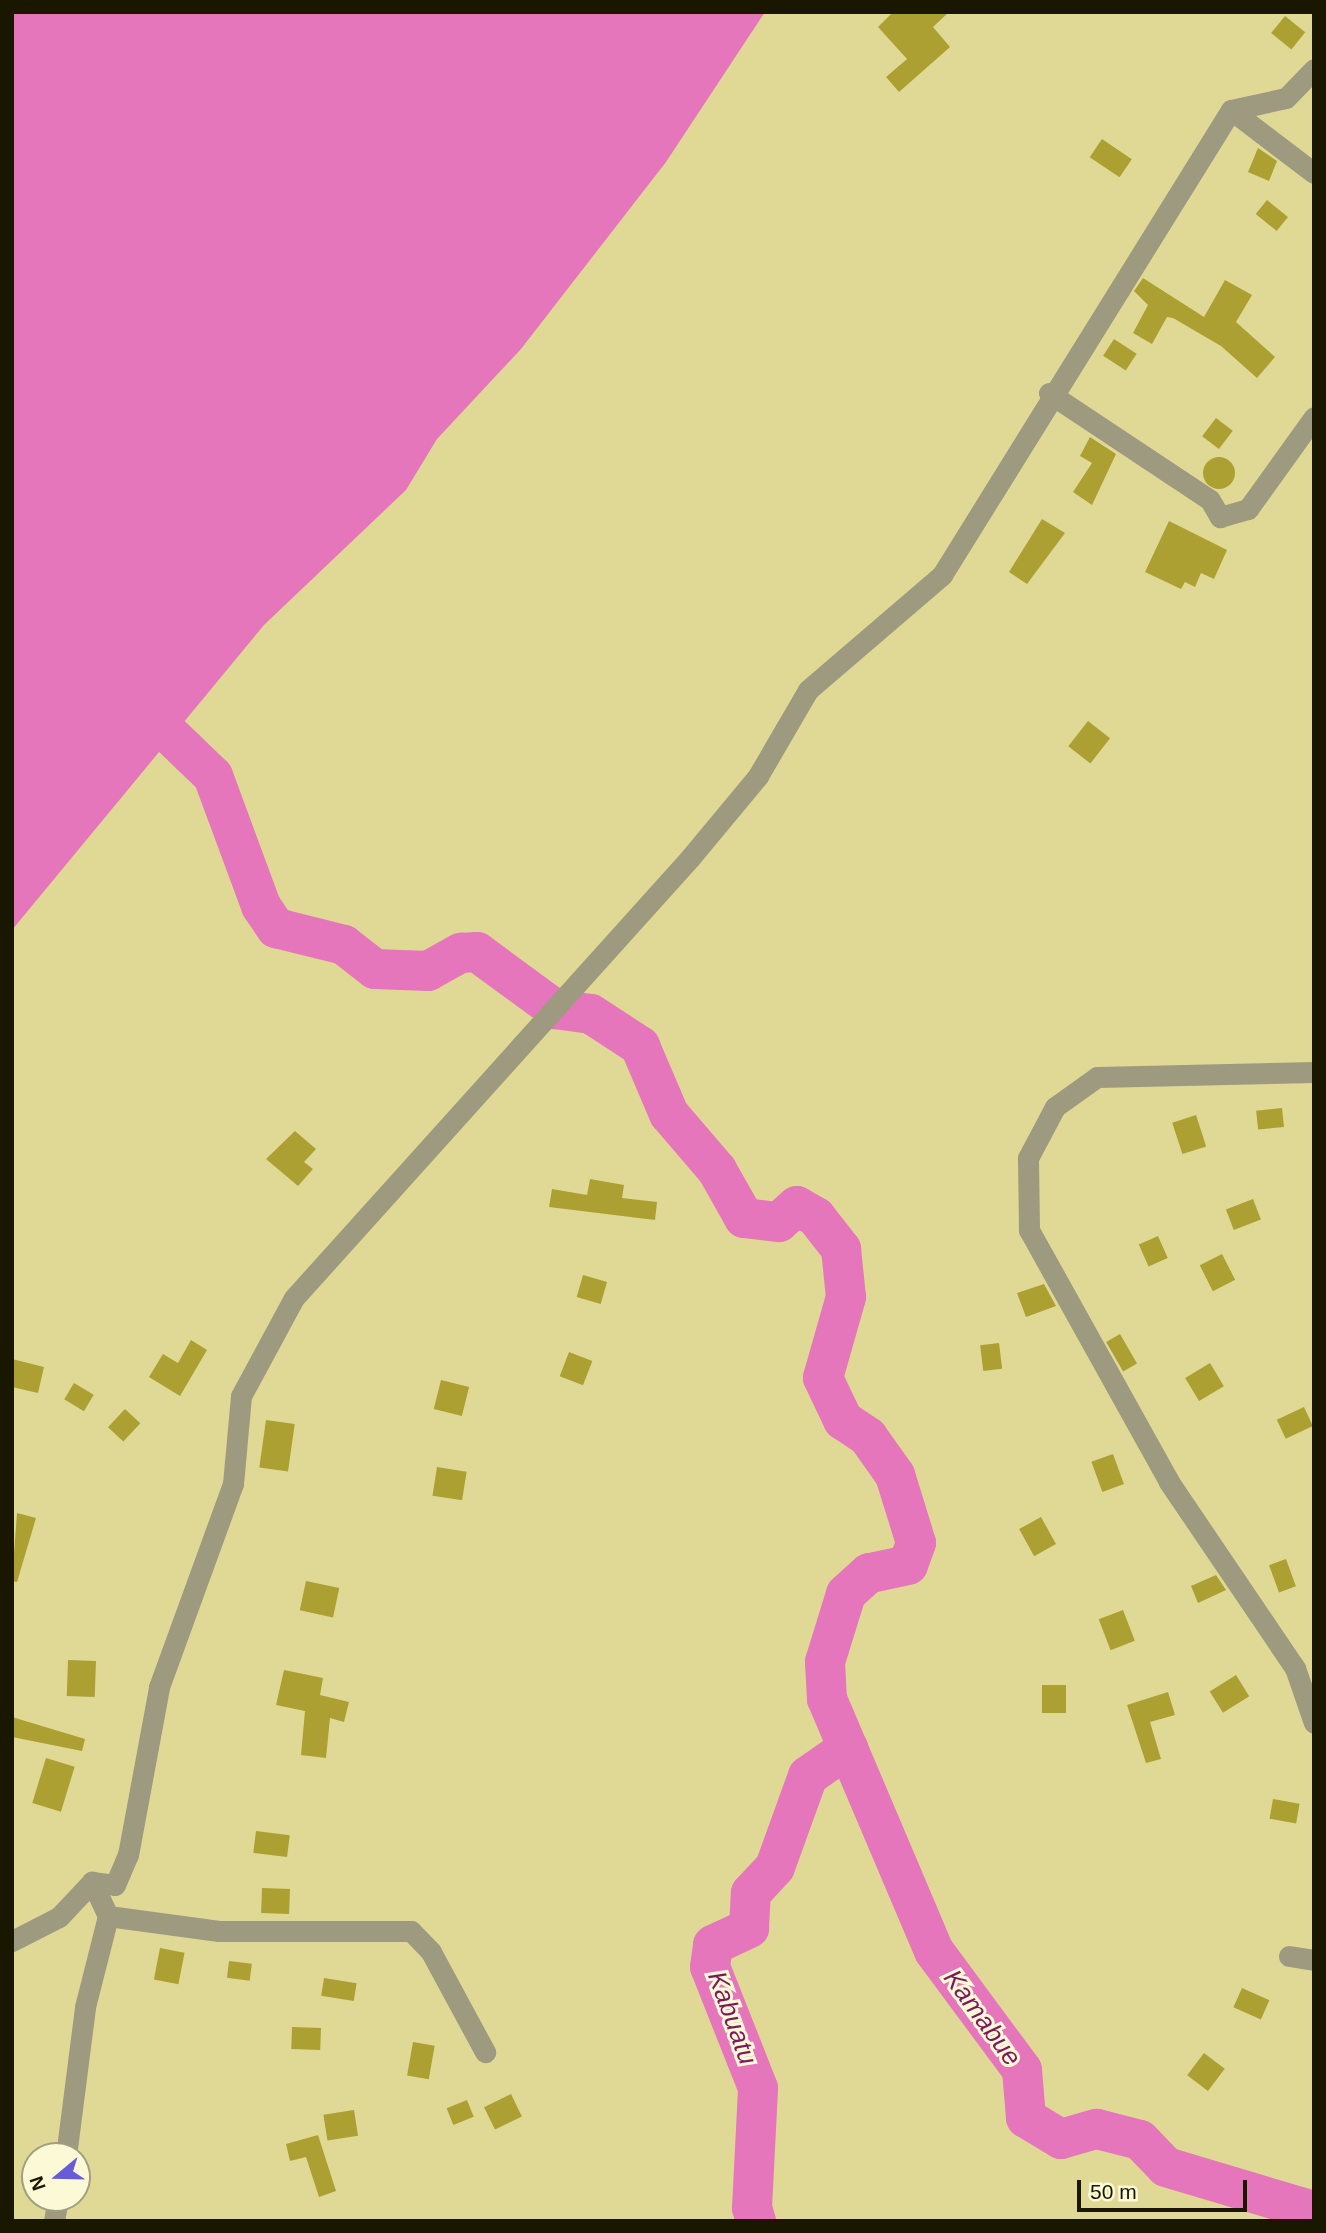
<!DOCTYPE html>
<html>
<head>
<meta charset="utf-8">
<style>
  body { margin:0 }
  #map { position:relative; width:1326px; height:2233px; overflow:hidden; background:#e0d995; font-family:Helvetica,sans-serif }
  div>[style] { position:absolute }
  .water>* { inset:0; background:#e576bc }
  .river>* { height:40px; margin:-20px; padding:0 20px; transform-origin:20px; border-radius:20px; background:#e576bc }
  .building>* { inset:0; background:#aca032; transform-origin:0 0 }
  .round { border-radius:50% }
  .minor>* { height:21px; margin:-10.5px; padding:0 10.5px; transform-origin:10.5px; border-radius:10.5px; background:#9d9a7f }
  span { translate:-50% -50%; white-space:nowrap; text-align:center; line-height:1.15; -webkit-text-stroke:6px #fcf9d7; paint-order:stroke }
  .water-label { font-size:26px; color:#7b175d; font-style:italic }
  .frame { position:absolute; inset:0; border:14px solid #1a1700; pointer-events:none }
  .north { position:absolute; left:21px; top:2142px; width:70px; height:70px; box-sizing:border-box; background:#fcf9d7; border:2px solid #a29f81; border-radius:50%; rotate:251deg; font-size:19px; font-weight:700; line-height:28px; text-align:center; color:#1a1700 }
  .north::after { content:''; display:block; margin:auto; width:24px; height:32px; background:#695dd7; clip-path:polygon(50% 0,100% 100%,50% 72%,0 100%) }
  .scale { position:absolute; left:1077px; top:2180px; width:170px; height:32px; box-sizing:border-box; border:4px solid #1a1700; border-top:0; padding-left:9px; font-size:21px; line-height:24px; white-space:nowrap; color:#1a1700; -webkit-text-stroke:5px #fcf9d7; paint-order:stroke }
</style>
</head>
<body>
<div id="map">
  <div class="water">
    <div style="clip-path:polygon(12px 12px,765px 12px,666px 162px,521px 349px,437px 439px,406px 490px,264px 625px,12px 930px)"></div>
  </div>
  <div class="river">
    <div style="left:136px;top:702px;width:107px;rotate:43.9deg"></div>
    <div style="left:213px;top:776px;width:139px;rotate:69.7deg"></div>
    <div style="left:261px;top:906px;width:27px;rotate:56deg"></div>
    <div style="left:276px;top:928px;width:70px;rotate:14deg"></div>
    <div style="left:344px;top:945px;width:39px;rotate:38deg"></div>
    <div style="left:375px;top:969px;width:53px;rotate:2.2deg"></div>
    <div style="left:428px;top:971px;width:38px;rotate:-29deg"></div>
    <div style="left:461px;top:953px;width:16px;rotate:-4deg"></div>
    <div style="left:477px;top:952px;width:97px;rotate:36.2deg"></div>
    <div style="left:555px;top:1009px;width:36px;rotate:8deg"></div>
    <div style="left:591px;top:1014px;width:59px;rotate:33.1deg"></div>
    <div style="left:640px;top:1046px;width:74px;rotate:66.9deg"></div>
    <div style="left:669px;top:1114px;width:74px;rotate:49.4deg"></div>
    <div style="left:717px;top:1170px;width:55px;rotate:60.6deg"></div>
    <div style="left:744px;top:1218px;width:35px;rotate:7deg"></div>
    <div style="left:779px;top:1222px;width:24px;rotate:-42deg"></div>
    <div style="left:797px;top:1206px;width:22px;rotate:30deg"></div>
    <div style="left:816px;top:1217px;width:41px;rotate:52deg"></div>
    <div style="left:841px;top:1249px;width:48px;rotate:84.1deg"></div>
    <div style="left:846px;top:1297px;width:84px;rotate:105.9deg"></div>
    <div style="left:823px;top:1378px;width:47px;rotate:64.5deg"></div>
    <div style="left:843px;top:1420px;width:30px;rotate:34deg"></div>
    <div style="left:868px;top:1437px;width:47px;rotate:54.6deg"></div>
    <div style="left:895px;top:1475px;width:71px;rotate:72.8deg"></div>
    <div style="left:916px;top:1543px;width:23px;rotate:110deg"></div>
    <div style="left:908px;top:1565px;width:40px;rotate:168deg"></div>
    <div style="left:869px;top:1573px;width:31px;rotate:138deg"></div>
    <div style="left:846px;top:1594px;width:71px;rotate:107.2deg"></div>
    <div style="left:825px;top:1662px;width:37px;rotate:87deg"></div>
    <div style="left:827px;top:1699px;width:274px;rotate:67deg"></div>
    <div style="left:934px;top:1951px;width:148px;rotate:53.5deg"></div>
    <div style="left:1022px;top:2070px;width:48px;rotate:85.2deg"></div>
    <div style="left:1026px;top:2118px;width:41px;rotate:31deg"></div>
    <div style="left:1061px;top:2139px;width:37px;rotate:-16deg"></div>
    <div style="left:1097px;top:2129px;width:44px;rotate:14.3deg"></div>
    <div style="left:1140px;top:2140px;width:37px;rotate:46deg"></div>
    <div style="left:1166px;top:2167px;width:154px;rotate:16.6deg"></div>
    <div style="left:756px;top:2221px;width:14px;rotate:-107deg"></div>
    <div style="left:752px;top:2208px;width:120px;rotate:-87.1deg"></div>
    <div style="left:758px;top:2088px;width:130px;rotate:-111.6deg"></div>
    <div style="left:710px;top:1967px;width:22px;rotate:-82deg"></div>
    <div style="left:713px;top:1945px;width:40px;rotate:-25deg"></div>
    <div style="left:749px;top:1928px;width:35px;rotate:-87deg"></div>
    <div style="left:751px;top:1893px;width:35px;rotate:-47deg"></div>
    <div style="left:775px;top:1867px;width:97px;rotate:-70.1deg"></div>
    <div style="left:808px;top:1776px;width:49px;rotate:-35deg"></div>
  </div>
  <div class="building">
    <div style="clip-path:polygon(893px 12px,949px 12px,933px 27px,950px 47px,899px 92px,886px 77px,907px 59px,878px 27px)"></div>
    <div style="left:1285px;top:16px;width:26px;height:22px;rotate:39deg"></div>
    <div style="left:1102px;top:139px;width:36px;height:22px;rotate:34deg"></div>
    <div style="clip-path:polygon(1258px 148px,1277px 161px,1269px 181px,1248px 172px)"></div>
    <div style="left:1267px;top:200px;width:27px;height:18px;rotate:39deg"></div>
    <div style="clip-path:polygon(1143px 278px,1204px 317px,1225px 280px,1252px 295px,1236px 322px,1275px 357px,1257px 378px,1221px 346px,1173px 318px,1167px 317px,1152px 344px,1133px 333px,1148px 305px,1134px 291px)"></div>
    <div style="left:1114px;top:339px;width:27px;height:20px;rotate:33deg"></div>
    <div style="left:1216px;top:418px;width:21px;height:23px;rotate:37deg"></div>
    <div style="clip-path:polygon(1090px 437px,1116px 454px,1092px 505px,1073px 492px,1092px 463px,1080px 456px)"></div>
    <div class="round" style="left:1203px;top:457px;width:32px;height:32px"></div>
    <div style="clip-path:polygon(1042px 519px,1065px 533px,1027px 584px,1009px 572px)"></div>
    <div style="clip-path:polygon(1169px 521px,1227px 550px,1214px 579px,1201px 573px,1195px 587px,1185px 582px,1181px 589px,1145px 572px)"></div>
    <div style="left:1088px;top:721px;width:28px;height:32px;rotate:38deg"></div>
    <div style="left:1282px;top:1108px;width:19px;height:26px;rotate:84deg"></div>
    <div style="left:1196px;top:1115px;width:33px;height:25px;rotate:72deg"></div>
    <div style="clip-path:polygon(295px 1131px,316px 1149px,304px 1162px,313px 1169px,298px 1186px,266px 1159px)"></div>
    <div style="clip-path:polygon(590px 1179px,624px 1185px,622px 1198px,657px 1202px,655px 1220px,549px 1207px,552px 1189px,587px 1195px)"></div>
    <div style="left:1253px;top:1199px;width:22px;height:29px;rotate:69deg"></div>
    <div style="left:1158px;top:1236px;width:24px;height:21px;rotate:66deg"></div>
    <div style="left:1222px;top:1254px;width:29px;height:25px;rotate:63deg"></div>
    <div style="left:583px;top:1275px;width:25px;height:23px;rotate:16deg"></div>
    <div style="clip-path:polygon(1044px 1284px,1056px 1306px,1026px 1317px,1017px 1293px)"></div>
    <div style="left:1120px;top:1334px;width:34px;height:16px;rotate:60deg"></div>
    <div style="clip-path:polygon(191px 1340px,207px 1350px,180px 1396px,149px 1377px,163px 1354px,178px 1363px)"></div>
    <div style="left:999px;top:1343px;width:26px;height:19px;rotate:83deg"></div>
    <div style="left:569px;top:1352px;width:25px;height:26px;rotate:21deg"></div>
    <div style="clip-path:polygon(12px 1359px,44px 1367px,38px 1393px,12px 1387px)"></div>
    <div style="left:1210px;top:1363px;width:27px;height:29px;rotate:59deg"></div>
    <div style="left:441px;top:1380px;width:29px;height:30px;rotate:14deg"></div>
    <div style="left:74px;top:1383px;width:23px;height:19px;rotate:31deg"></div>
    <div style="left:1304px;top:1407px;width:21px;height:30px;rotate:65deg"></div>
    <div style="left:125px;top:1409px;width:21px;height:25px;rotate:43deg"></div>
    <div style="left:266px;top:1420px;width:29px;height:48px;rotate:8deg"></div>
    <div style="left:1113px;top:1454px;width:32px;height:23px;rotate:70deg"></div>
    <div style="left:437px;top:1467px;width:30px;height:29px;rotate:9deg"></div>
    <div style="clip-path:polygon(17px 1513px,36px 1518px,17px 1582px,12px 1581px)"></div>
    <div style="left:1041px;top:1517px;width:31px;height:25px;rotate:61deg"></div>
    <div style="left:1286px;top:1559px;width:29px;height:18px;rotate:70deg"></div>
    <div style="clip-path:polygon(1216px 1575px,1226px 1590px,1198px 1603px,1191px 1586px)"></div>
    <div style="left:306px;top:1581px;width:34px;height:30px;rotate:12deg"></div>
    <div style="left:1123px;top:1610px;width:33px;height:26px;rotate:69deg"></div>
    <div style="left:68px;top:1660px;width:28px;height:36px;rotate:2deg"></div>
    <div style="clip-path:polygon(284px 1670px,323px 1678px,320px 1695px,349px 1702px,344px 1722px,330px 1718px,326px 1758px,301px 1755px,305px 1711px,276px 1705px)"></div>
    <div style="left:1236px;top:1675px;width:25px;height:31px;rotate:58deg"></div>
    <div style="left:1042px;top:1685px;width:24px;height:28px"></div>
    <div style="clip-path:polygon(1168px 1692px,1175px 1715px,1150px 1722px,1161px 1759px,1146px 1763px,1127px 1705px)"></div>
    <div style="clip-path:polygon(12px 1717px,85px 1739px,82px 1751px,12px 1737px)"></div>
    <div style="left:46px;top:1758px;width:30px;height:47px;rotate:17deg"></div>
    <div style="left:1273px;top:1799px;width:27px;height:20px;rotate:10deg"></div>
    <div style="left:256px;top:1831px;width:34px;height:22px;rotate:7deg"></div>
    <div style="left:262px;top:1888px;width:28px;height:25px;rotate:2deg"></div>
    <div style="left:160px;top:1948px;width:25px;height:32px;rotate:11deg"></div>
    <div style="left:229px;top:1961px;width:23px;height:17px;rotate:7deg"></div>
    <div style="left:324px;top:1978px;width:33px;height:18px;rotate:9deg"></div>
    <div style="left:1242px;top:1988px;width:30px;height:21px;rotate:24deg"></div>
    <div style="left:292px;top:2027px;width:29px;height:22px;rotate:2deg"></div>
    <div style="left:413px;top:2042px;width:22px;height:34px;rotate:10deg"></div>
    <div style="left:1204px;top:2053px;width:26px;height:28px;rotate:37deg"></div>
    <div style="left:511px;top:2094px;width:25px;height:30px;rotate:64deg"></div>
    <div style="left:467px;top:2100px;width:18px;height:22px;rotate:68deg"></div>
    <div style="left:354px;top:2110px;width:26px;height:31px;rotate:81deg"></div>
    <div style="clip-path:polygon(318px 2135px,336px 2191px,319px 2197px,306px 2157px,290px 2161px,286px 2144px)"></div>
  </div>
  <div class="minor">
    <div style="left:1231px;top:110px;width:104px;rotate:37.2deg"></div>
    <div style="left:1049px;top:393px;width:193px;rotate:33.6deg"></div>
    <div style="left:1210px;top:500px;width:20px;rotate:60deg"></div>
    <div style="left:1220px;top:517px;width:29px;rotate:-16deg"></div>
    <div style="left:1248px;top:509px;width:113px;rotate:-54.3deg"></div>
    <div style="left:1314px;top:1072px;width:217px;rotate:178.7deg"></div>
    <div style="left:1097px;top:1077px;width:52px;rotate:144.5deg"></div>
    <div style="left:1055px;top:1107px;width:58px;rotate:117.9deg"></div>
    <div style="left:1028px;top:1158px;width:72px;rotate:89.2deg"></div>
    <div style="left:1029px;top:1230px;width:288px;rotate:60.9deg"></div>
    <div style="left:1169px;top:1482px;width:225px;rotate:55.9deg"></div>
    <div style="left:1295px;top:1668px;width:58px;rotate:70.9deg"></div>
    <div style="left:92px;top:1882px;width:23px;rotate:7deg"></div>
    <div style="left:115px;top:1885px;width:33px;rotate:-67deg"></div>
    <div style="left:128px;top:1855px;width:171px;rotate:-79.5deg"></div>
    <div style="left:159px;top:1687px;width:216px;rotate:-70deg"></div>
    <div style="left:233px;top:1484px;width:88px;rotate:-84.8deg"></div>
    <div style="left:241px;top:1396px;width:111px;rotate:-61.6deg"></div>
    <div style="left:294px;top:1298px;width:592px;rotate:-48.01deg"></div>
    <div style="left:690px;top:858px;width:107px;rotate:-50.3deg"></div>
    <div style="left:758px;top:776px;width:99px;rotate:-59.8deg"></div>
    <div style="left:808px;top:690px;width:177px;rotate:-40.6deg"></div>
    <div style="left:942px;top:575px;width:547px;rotate:-58.14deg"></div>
    <div style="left:1231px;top:110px;width:56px;rotate:-12.3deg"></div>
    <div style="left:1286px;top:98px;width:40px;rotate:-46deg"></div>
    <div style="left:108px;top:1916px;width:112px;rotate:7.7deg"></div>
    <div style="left:219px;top:1931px;width:192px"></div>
    <div style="left:411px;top:1931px;width:29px;rotate:46deg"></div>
    <div style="left:431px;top:1952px;width:114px;rotate:61.6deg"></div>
    <div style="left:12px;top:1941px;width:53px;rotate:-27.1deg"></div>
    <div style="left:59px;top:1917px;width:48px;rotate:-46.7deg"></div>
    <div style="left:1289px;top:1956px;width:25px;rotate:9deg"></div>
    <div style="left:66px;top:2156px;width:150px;rotate:-82.7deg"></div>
    <div style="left:85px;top:2007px;width:94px;rotate:-75.8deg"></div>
    <div style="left:108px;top:1916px;width:38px;rotate:-115deg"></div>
    <div style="left:54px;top:2221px;width:23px;rotate:-80deg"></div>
  </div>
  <div class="water-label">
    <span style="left:732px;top:2018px;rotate:70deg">Kabuatu</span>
    <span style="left:982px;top:2018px;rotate:54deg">Kamabue</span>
  </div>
  <div class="frame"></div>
  <div class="north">N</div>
  <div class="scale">50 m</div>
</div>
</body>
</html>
